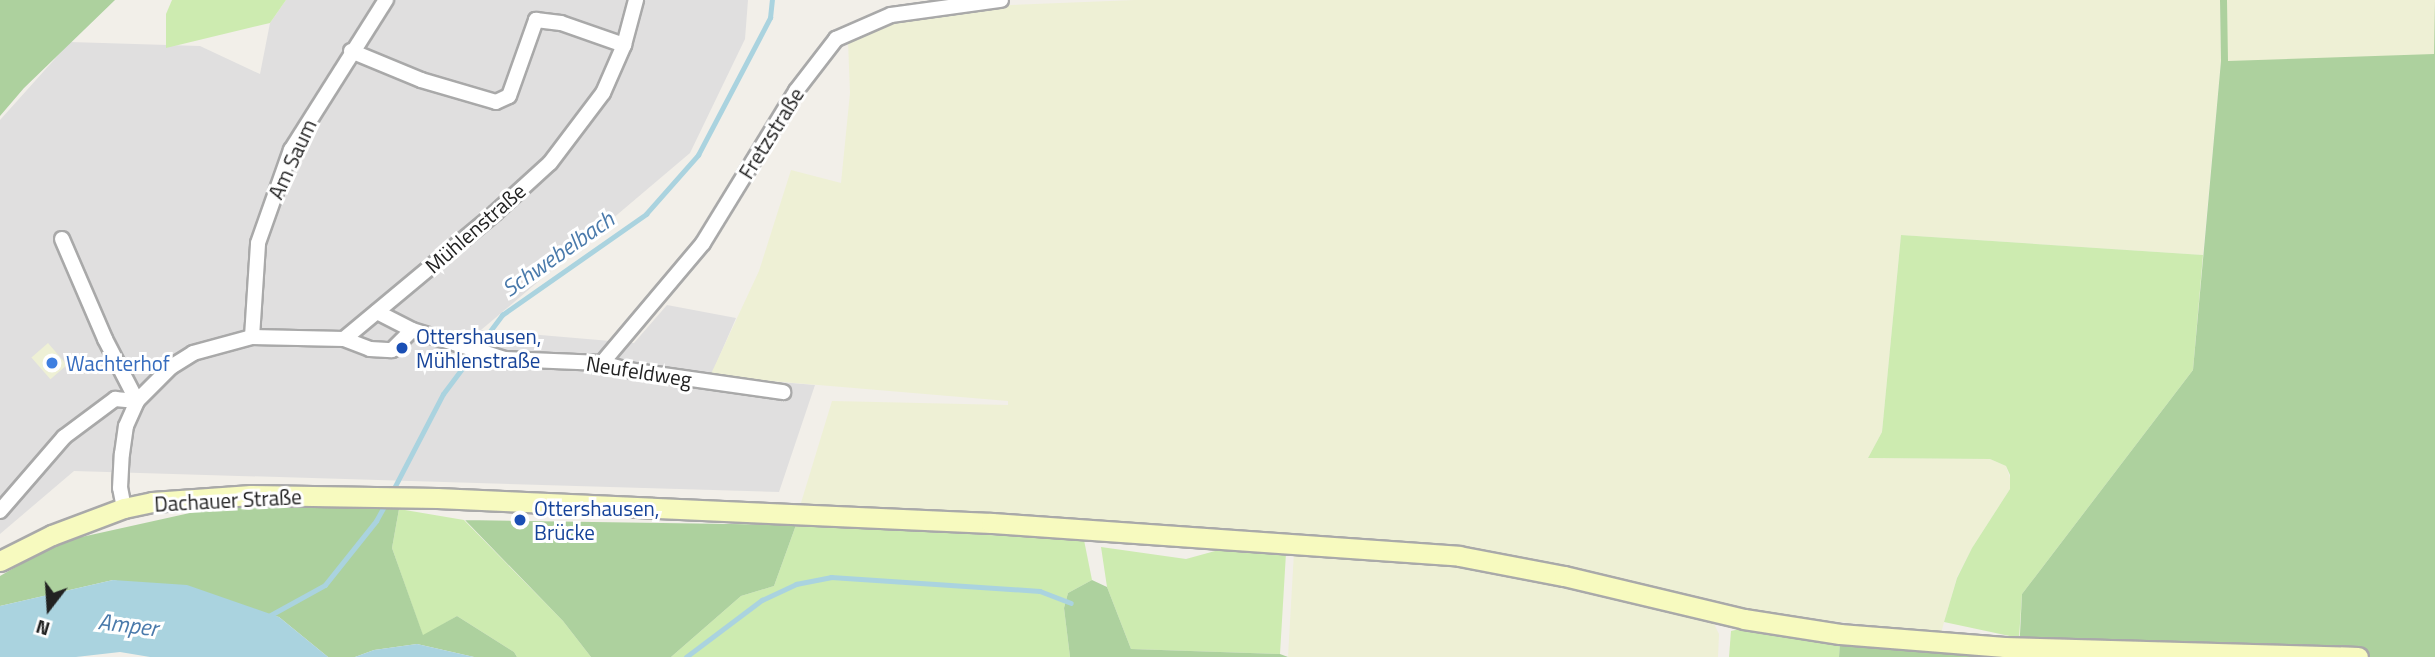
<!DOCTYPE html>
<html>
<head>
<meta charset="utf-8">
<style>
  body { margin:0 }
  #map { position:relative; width:2435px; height:657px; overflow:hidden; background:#f2efe9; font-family:"Titillium Web",sans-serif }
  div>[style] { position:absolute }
  .residential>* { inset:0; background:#e0dfdf }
  .farmland>* { inset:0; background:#eef0d5; transform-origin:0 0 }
  .grass>* { inset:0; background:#cdebb0 }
  .forest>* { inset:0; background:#add19e }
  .water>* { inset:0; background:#aad3df }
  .stream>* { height:4.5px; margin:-2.25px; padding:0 2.25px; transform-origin:2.25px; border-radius:2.25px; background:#aad3df }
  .roads { filter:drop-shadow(2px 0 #a9a9a9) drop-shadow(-2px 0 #a9a9a9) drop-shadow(0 2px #a9a9a9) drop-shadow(0 -2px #a9a9a9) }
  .minor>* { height:14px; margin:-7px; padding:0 7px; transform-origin:7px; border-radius:7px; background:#fff }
  .secondary>* { height:19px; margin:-9.5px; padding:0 9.5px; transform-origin:9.5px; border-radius:9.5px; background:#f7fabf }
  .dots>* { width:19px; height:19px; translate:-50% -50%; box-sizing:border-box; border:4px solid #fff; border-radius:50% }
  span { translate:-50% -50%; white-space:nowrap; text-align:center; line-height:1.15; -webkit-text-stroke:6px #fff; paint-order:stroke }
  .street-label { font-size:21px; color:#222 }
  .transit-label { font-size:21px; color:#164399 }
  .left { translate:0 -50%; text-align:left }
  .shop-label { font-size:21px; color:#366cbe }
  .water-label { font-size:23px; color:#4a7aab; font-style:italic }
  .north { position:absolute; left:14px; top:573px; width:70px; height:70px; -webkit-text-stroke:5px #fff; paint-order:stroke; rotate:197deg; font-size:19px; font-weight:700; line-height:28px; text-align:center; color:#222 }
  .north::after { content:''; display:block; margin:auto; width:24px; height:32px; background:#222; clip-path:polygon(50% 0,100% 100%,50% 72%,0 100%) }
</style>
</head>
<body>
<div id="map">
  <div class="residential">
    <div style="clip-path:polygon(286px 0,748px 0,745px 39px,690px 153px,481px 330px,634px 343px,667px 305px,736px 318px,711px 376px,815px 385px,779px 492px,74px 471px,0 534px,0 120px,70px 42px,200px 46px,260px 74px,270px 23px)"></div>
  </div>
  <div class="farmland">
    <div style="clip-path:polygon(1135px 0,2220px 0,2221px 61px,2203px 255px,1901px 235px,1882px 432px,1868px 458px,1990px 459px,2006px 466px,2011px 481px,2010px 489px,1972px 548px,1957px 577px,1941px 633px,1760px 613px,1532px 561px,1437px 545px,800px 506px,832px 401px,1008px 405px,1008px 401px,710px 376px,759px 271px,791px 170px,841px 183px,850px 93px,848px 41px,888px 24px,959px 7px)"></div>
    <div style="left:2227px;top:0;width:208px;height:61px"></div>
    <div style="left:48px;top:343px;width:29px;height:22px;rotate:49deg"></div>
    <div style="clip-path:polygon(1294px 552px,1438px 564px,1551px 583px,1712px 620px,1719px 634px,1718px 657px,1288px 657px)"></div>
  </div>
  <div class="grass">
    <div style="clip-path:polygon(172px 0,286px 0,270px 23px,166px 48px,166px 14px)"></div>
    <div style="clip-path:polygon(1901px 235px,2203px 255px,2193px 370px,2022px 594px,2019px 638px,1944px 622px,1957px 578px,1972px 548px,2010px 489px,2010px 475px,2006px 466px,1990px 459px,1868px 458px,1882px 432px)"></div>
    <div style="clip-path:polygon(399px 509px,464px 520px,563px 621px,591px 657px,517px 657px,514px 652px,457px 616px,423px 636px,392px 548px)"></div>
    <div style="clip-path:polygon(796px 525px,1084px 540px,1092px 580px,1068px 593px,1064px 608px,1070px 657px,671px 657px,741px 596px,774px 586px)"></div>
    <div style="clip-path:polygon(1101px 547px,1186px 559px,1226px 548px,1286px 553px,1280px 654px,1131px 649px,1107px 587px)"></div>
    <div style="clip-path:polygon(1744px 628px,1840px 642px,1839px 657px,1729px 657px,1731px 631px)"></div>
  </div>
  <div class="forest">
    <div style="clip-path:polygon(0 0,115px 0,24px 88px,0 116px)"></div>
    <div style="clip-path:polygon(2220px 0,2227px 0,2228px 61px,2434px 54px,2435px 0,2435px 657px,1839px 657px,1840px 642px,2019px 654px,2022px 594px,2193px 370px,2221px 61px)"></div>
    <div style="clip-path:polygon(253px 499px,399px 509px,392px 548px,423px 635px,457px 616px,514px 652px,517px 657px,474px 657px,417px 644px,374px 650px,355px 657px,328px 657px,279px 617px,113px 580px,0 606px,0 576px,59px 542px)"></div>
    <div style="clip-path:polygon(465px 520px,464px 520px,796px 525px,774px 586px,741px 596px,671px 657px,591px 657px,563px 621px)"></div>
    <div style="clip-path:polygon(1092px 580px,1107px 587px,1131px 649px,1280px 654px,1288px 657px,1070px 657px,1064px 608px,1068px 593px)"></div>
  </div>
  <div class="water">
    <div style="clip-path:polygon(113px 580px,187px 585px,279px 617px,328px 657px,150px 657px,120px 652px,76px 657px,0 657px,0 606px)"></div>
    <div style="clip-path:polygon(417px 644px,474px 657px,355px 657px,374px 650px)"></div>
  </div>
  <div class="stream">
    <div style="left:392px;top:492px;width:110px;rotate:-62.5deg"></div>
    <div style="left:443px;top:394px;width:99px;rotate:-53.2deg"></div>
    <div style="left:502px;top:315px;width:176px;rotate:-35deg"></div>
    <div style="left:646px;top:214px;width:79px;rotate:-48.6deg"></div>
    <div style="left:698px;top:155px;width:155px;rotate:-62.3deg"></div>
    <div style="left:770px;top:18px;width:18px;rotate:-84deg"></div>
    <div style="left:267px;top:617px;width:66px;rotate:-28.9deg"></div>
    <div style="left:325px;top:585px;width:82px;rotate:-51.4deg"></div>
    <div style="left:376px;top:521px;width:21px;rotate:-61deg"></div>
    <div style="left:686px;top:657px;width:95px;rotate:-36.9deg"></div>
    <div style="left:762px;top:600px;width:38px;rotate:-25deg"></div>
    <div style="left:796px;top:584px;width:36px;rotate:-11deg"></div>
    <div style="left:831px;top:577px;width:209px;rotate:3.8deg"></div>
    <div style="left:1040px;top:591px;width:33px;rotate:21deg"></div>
  </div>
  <div class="roads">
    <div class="minor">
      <div style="left:351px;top:51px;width:76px;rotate:22.5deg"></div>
      <div style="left:421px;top:80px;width:78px;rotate:16.3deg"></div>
      <div style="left:496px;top:102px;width:14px;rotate:-25deg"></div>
      <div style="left:509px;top:96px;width:81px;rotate:-70.4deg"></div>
      <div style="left:536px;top:20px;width:25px;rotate:7deg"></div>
      <div style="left:561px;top:23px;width:67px;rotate:19.2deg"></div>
      <div style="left:62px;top:239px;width:109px;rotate:66.7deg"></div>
      <div style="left:105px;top:339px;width:70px;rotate:62.7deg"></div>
      <div style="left:377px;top:312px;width:39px;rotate:27deg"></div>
      <div style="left:412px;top:330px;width:97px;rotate:17.3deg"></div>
      <div style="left:505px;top:359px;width:97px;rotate:2.4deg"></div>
      <div style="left:602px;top:363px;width:27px;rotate:15deg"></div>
      <div style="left:628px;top:370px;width:157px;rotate:8.1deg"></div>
      <div style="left:252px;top:337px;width:94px;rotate:-86.3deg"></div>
      <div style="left:258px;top:243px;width:99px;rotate:-70.5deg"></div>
      <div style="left:291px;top:150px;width:178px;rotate:-57.7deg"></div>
      <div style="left:344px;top:339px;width:197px;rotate:-39.8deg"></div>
      <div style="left:495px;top:213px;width:74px;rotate:-42.3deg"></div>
      <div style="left:550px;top:163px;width:88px;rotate:-52.9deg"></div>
      <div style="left:603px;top:93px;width:52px;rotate:-66.4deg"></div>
      <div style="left:624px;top:45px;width:47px;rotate:-75.1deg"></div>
      <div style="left:602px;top:363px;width:157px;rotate:-49.9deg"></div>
      <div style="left:703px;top:243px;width:178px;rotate:-58.5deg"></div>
      <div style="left:796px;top:91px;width:66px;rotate:-52.4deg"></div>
      <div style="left:836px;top:39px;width:60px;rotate:-23.6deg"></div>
      <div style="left:891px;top:15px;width:111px;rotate:-7.8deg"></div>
      <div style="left:124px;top:508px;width:20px;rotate:-101deg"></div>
      <div style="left:120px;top:488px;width:34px;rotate:-87deg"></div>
      <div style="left:122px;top:454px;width:28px;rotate:-82deg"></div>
      <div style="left:126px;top:426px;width:27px;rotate:-66deg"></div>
      <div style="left:137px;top:401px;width:48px;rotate:-45deg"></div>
      <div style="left:171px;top:367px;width:26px;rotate:-32deg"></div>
      <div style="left:193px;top:353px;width:61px;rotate:-15.2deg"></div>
      <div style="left:252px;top:337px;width:92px;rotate:1.2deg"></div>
      <div style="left:344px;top:339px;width:28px;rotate:21deg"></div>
      <div style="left:370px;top:349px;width:22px;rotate:3deg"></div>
      <div style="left:392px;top:350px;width:28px;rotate:-45deg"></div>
      <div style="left:0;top:511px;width:98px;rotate:-49.1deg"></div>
      <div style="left:64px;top:437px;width:64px;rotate:-36.7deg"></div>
      <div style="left:115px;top:399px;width:22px;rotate:5deg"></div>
    </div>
    <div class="secondary">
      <div style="left:0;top:561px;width:58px;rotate:-26.6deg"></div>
      <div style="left:52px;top:535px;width:77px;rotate:-20.6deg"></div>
      <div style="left:124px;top:508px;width:29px;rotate:-12deg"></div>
      <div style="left:152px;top:502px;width:99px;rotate:-4deg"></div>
      <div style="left:251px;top:495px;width:186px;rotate:0.9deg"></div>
      <div style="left:437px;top:498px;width:555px;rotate:2.58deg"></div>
      <div style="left:991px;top:523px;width:469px;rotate:4deg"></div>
      <div style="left:1459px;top:556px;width:107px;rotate:10.8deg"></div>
      <div style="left:1564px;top:576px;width:185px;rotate:13.4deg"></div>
      <div style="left:1744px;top:619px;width:97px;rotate:8.9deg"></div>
      <div style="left:1840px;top:634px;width:165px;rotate:4.5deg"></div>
      <div style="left:2004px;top:647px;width:354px;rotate:1.6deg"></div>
    </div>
  </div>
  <div class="dots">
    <div style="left:402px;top:348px;background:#1a4fb4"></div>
    <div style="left:52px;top:363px;background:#3f7fe0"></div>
    <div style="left:520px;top:520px;background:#1a4fb4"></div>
  </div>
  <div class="street-label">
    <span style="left:771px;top:133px;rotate:-58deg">Fretzstraße</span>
    <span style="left:292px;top:159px;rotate:-65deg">Am Saum</span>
    <span style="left:475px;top:228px;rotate:-41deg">Mühlenstraße</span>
    <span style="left:639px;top:371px;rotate:9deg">Neufeldweg</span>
    <span style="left:228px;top:500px;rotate:-3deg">Dachauer Straße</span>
  </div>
  <div class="transit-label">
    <span class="left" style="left:416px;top:348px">Ottershausen,<br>Mühlenstraße</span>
    <span class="left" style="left:534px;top:520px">Ottershausen,<br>Brücke</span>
  </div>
  <div class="shop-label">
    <span class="left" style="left:66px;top:363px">Wachterhof</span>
  </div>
  <div class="water-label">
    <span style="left:558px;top:254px;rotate:-35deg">Schwebelbach</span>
    <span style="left:128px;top:625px;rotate:7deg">Amper</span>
  </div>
  <div class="north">N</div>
</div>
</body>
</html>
